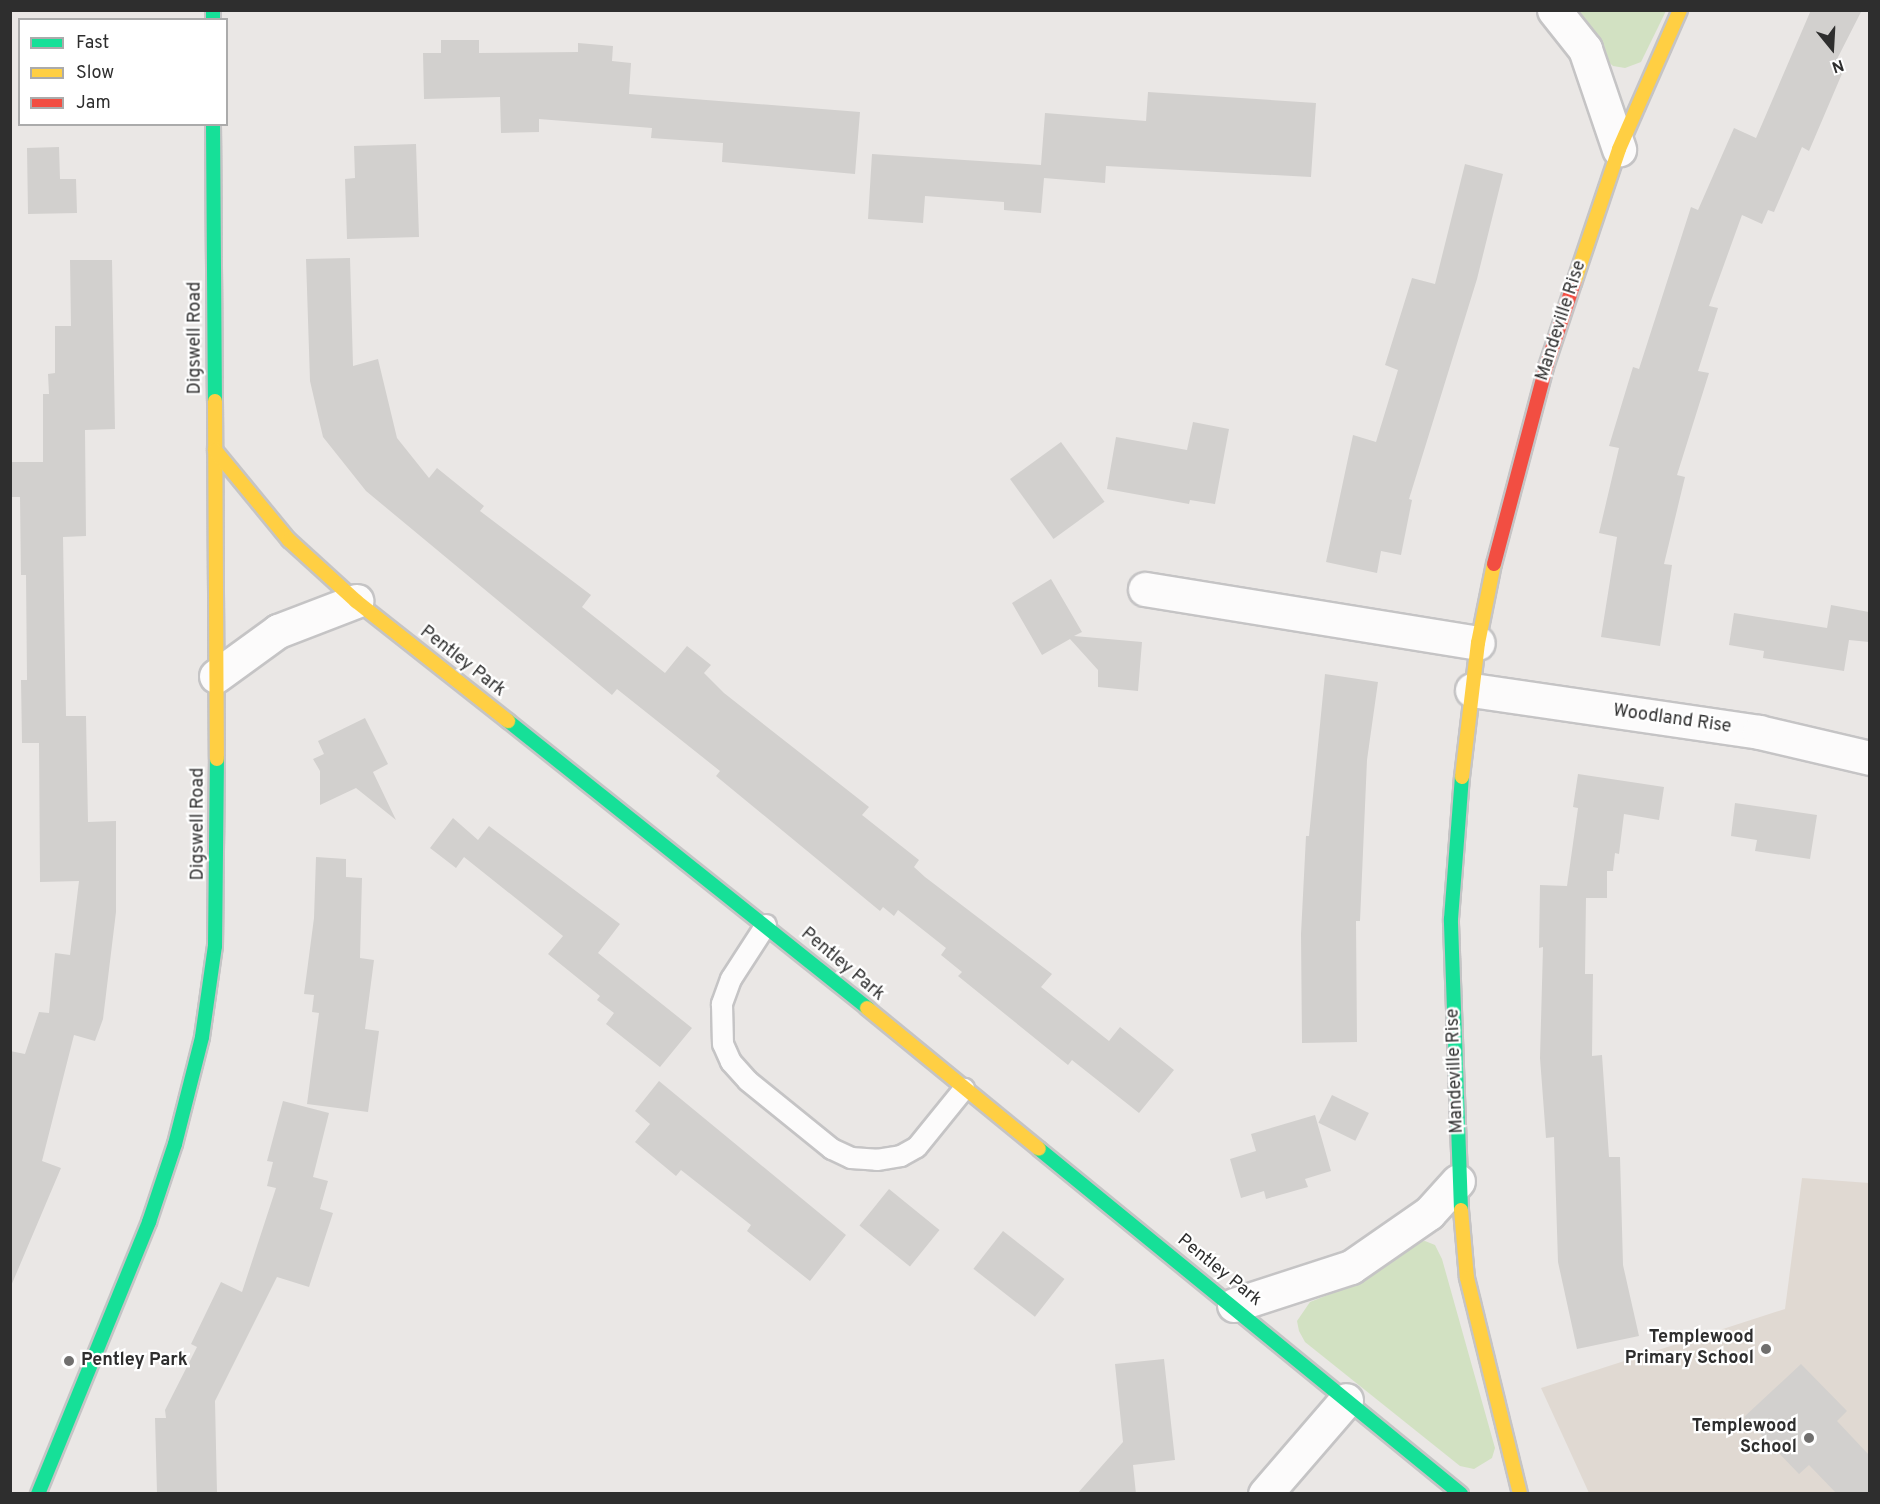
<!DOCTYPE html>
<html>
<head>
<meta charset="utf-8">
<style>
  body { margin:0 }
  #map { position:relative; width:1880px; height:1504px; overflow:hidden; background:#eae7e5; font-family:Overpass,sans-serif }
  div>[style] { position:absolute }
  .education>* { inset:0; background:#e0d9d2 }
  .green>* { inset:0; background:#d2e1c2 }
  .building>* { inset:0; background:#d2d0ce; transform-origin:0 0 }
  .roads { filter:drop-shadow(2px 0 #c5c4c5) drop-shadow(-2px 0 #c5c4c5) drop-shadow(0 2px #c5c4c5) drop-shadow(0 -2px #c5c4c5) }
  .lane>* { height:20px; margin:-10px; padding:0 10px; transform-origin:10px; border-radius:10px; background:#fcfbfb }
  .street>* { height:33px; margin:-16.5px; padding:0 16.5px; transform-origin:16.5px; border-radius:16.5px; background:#fcfbfb }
  .fast>* { height:14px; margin:-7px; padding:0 7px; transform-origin:7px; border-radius:7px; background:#16e098 }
  .slow>* { height:14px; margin:-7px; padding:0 7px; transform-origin:7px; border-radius:7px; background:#ffcf43 }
  .jam>* { height:14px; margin:-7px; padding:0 7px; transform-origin:7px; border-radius:7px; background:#f24e42 }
  .dots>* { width:16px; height:16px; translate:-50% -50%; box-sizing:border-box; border:3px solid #fff; border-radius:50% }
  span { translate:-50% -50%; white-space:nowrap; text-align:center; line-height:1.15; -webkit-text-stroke:4.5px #fff; paint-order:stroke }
  .street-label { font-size:18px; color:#2e2e2e }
  .poi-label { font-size:18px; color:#2e2e2e; font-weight:700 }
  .right { translate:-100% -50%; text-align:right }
  .left { translate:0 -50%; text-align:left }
  .frame { position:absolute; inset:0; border:12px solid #2e2e2e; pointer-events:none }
  .legend { position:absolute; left:18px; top:18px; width:210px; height:108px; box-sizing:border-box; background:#fff; border:2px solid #ababab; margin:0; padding:8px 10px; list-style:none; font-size:18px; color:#2e2e2e }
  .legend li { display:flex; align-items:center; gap:12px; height:30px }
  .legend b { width:30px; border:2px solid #ababab }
  .north { position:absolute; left:1802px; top:18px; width:60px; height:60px; -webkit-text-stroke:4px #fff; paint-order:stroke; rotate:162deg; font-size:16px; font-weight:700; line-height:24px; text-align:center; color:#2e2e2e }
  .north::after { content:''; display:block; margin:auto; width:21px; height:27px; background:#2e2e2e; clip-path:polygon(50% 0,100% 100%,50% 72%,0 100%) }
</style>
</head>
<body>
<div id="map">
  <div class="education">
    <div style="clip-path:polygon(1802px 1178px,1869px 1183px,1869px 1493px,1589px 1493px,1541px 1388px,1785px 1309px)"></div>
  </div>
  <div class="green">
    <div style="clip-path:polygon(1573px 11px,1666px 11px,1641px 62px,1625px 68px,1613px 66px,1603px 57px)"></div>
    <div style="clip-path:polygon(1425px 1241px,1435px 1245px,1442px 1259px,1495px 1448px,1492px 1458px,1474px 1469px,1460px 1466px,1305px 1342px,1299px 1331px,1297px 1321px,1310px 1302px,1348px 1287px,1416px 1242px)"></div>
  </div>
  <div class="building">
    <div style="clip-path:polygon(1811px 10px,1862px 10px,1834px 65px,1844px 69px,1809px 151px,1802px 147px,1774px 212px,1768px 210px,1762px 224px,1742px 215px,1709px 306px,1718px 308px,1698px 371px,1709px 373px,1677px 475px,1685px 477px,1664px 564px,1672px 565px,1660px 646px,1601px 637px,1617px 537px,1599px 533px,1619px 448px,1609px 446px,1633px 367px,1639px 369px,1691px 207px,1698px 210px,1734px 128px,1756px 138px)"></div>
    <div style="clip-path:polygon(441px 40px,479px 40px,479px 53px,578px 52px,578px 43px,613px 46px,612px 61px,631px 63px,629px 94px,860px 112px,855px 174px,722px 162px,723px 143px,651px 138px,652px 128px,539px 119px,539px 132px,501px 133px,500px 97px,424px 99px,423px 53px,441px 53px)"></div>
    <div style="clip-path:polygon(1148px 92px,1316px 103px,1311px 177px,1106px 166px,1105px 183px,1044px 178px,1041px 213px,1004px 210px,1004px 202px,925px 196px,923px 223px,868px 219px,872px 154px,1041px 165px,1045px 113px,1146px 121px)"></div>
    <div style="clip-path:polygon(416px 144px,419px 237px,347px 239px,345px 179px,355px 178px,354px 146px)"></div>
    <div style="clip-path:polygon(59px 147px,60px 179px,76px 179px,77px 213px,28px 214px,27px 148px)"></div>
    <div style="clip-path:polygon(1465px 164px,1503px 174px,1477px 279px,1409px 499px,1412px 500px,1401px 555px,1381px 551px,1377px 573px,1326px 562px,1353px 435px,1376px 442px,1398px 370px,1385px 365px,1412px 278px,1435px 284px)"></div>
    <div style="clip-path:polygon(350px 258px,353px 366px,378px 359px,397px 438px,429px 478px,437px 468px,484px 506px,480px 511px,591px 595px,582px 607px,665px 673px,687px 646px,711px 665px,704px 673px,724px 693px,869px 807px,862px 815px,919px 860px,914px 867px,925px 877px,1052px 974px,1041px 987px,1109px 1041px,1120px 1027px,1174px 1070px,1139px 1113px,1072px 1060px,1068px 1065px,958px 976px,962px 972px,941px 955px,946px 948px,898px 910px,894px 916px,883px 907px,880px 911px,716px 776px,720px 771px,617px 689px,612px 695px,366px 491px,323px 437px,310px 381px,306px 259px)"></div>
    <div style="clip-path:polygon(70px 260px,112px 260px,115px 429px,85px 430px,86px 536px,63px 537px,66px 716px,86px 716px,88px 822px,116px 821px,116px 912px,103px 1019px,95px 1041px,74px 1035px,42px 1161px,61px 1168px,11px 1286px,10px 1051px,25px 1054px,39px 1012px,49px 1013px,55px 953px,70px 955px,79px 881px,40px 882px,39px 743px,22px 743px,21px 680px,27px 680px,26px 575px,21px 575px,20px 497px,10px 497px,10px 462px,43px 462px,43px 394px,49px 394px,48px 374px,55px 373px,55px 326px,71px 326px)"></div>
    <div style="clip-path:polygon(1193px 422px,1229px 429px,1215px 504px,1190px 500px,1189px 504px,1107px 489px,1116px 437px,1187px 450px)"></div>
    <div style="left:1061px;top:442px;width:74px;height:63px;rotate:54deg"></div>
    <div style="clip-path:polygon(1051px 579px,1082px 632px,1074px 636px,1142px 642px,1138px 691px,1098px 687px,1098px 670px,1070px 639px,1042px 655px,1012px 603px)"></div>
    <div style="clip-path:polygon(1831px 605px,1869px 612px,1869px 642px,1849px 640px,1844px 671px,1763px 658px,1764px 651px,1729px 645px,1734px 613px,1827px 628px)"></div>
    <div style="clip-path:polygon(1325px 674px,1378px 682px,1367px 760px,1360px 921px,1356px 921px,1357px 1042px,1302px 1043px,1301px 934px,1306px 836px,1309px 836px)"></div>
    <div style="clip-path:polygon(365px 718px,388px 764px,373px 772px,396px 820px,356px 788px,320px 805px,320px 771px,313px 759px,324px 754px,318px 741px)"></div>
    <div style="clip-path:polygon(1578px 774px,1664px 787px,1659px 820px,1624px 814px,1619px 854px,1615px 853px,1613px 871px,1607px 871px,1607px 898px,1586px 898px,1585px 974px,1593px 974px,1592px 1056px,1602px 1055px,1609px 1157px,1620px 1157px,1623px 1265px,1639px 1336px,1577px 1349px,1558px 1262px,1554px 1137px,1546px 1138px,1540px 1058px,1543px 947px,1539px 948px,1540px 885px,1567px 886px,1578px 808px,1573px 807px)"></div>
    <div style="clip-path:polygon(1735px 803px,1817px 815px,1810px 859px,1755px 851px,1757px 840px,1731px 836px)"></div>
    <div style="clip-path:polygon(453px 818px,478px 840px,489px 826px,620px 924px,598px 953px,692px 1028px,660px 1067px,606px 1024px,614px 1013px,597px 1000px,600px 996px,548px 954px,563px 936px,464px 857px,456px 868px,430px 848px)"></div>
    <div style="clip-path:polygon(316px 857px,346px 859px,346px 877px,362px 878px,360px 958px,374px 960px,365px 1029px,379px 1031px,368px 1112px,307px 1104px,319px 1013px,312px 1012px,314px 995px,304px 994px,314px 918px)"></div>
    <div style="clip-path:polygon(659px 1081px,846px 1235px,810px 1281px,747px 1231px,751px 1225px,681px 1170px,676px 1176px,635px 1142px,650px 1124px,635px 1111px)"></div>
    <div style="left:1332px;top:1095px;width:41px;height:31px;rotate:26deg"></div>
    <div style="clip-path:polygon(283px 1101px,329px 1113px,313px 1177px,328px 1181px,320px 1209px,333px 1213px,309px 1287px,277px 1277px,215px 1401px,217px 1493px,157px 1493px,155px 1418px,166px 1418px,165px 1410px,197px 1347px,191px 1344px,221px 1282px,242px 1292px,276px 1188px,267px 1186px,273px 1162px,267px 1161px)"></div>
    <div style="clip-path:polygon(1315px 1115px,1331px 1171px,1305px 1179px,1308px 1187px,1266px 1199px,1264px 1191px,1241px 1198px,1230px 1159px,1256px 1151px,1251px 1134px)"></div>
    <div style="left:889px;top:1189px;width:65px;height:47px;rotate:39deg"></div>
    <div style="left:1003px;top:1231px;width:78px;height:48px;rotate:38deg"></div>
    <div style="clip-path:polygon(1164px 1359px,1175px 1460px,1133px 1465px,1136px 1494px,1077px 1494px,1123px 1442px,1115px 1364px)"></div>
    <div style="clip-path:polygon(1801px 1364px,1847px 1411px,1837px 1421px,1869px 1455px,1869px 1494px,1837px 1494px,1809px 1465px,1799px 1474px,1744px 1417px)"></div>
  </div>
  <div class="roads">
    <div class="lane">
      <div style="left:766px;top:925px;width:64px;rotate:122.9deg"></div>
      <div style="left:731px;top:979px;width:27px;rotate:110deg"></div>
      <div style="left:722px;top:1004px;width:40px;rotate:88.6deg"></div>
      <div style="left:723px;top:1044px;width:20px;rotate:66deg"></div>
      <div style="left:731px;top:1062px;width:25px;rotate:48deg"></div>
      <div style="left:748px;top:1081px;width:108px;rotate:39deg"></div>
      <div style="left:832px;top:1149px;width:21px;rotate:25deg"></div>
      <div style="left:851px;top:1158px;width:26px;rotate:4deg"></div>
      <div style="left:877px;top:1160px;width:24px;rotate:-9deg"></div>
      <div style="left:901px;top:1156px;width:18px;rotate:-29deg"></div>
      <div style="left:917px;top:1147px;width:75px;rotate:-51deg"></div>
    </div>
    <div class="street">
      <div style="left:1554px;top:10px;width:50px;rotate:51.5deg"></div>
      <div style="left:1585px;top:49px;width:106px;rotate:71.2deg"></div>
      <div style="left:1145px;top:589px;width:337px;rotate:9.2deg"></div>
      <div style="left:216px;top:676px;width:77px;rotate:-36deg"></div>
      <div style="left:278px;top:631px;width:84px;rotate:-21deg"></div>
      <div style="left:1472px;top:690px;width:290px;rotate:8.3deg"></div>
      <div style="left:1759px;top:732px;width:114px;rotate:13.2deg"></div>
      <div style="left:1234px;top:1305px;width:123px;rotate:-18deg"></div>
      <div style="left:1351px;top:1267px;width:95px;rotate:-34.7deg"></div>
      <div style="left:1429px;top:1213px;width:43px;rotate:-47.8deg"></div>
      <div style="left:1265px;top:1494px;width:124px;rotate:-49.2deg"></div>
    </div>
    <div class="fast">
      <div style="left:213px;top:10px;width:10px;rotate:90deg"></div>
      <div style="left:213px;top:124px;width:277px;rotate:89.6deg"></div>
      <div style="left:508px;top:721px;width:460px;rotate:38.6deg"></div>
      <div style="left:1039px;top:1149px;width:545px;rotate:39.27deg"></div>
      <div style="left:1461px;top:1210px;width:291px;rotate:-92deg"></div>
      <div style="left:1451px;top:919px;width:142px;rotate:-85.6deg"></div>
      <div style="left:38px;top:1494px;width:294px;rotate:-67.8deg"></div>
      <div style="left:149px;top:1222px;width:82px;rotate:-71.6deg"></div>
      <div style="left:175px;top:1144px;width:110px;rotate:-75.8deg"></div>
      <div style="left:202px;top:1037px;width:92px;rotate:-81.9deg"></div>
      <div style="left:215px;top:946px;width:187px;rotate:-89.4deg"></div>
    </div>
    <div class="slow">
      <div style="left:1574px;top:283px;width:141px;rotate:-71.4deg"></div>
      <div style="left:1619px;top:149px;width:152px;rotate:-66.3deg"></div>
      <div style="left:215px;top:401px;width:358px;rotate:89.7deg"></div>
      <div style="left:215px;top:450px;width:117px;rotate:50.6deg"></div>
      <div style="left:289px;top:540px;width:91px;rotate:42.3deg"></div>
      <div style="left:356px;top:601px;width:194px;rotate:38.3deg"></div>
      <div style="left:1462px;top:777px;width:135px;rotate:-83.2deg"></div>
      <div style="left:1478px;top:643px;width:81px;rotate:-78.6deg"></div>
      <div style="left:867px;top:1008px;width:222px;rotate:39.3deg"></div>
      <div style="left:1461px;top:1210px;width:68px;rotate:85deg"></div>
      <div style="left:1467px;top:1278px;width:222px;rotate:76.2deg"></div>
    </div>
    <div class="jam">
      <div style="left:1494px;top:564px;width:204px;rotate:-75.2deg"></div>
      <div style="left:1546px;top:367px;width:89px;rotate:-71.6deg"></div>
    </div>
  </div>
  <div class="dots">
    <div style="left:1766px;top:1349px;background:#706f6e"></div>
    <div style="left:69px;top:1361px;background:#706f6e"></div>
    <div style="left:1809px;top:1438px;background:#706f6e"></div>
  </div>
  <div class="street-label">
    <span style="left:1562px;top:321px;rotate:-72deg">Mandeville Rise</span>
    <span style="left:196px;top:338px;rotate:-90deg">Digswell Road</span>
    <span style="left:462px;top:662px;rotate:38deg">Pentley Park</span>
    <span style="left:1672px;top:720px;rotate:8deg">Woodland Rise</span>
    <span style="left:199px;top:824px;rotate:-90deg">Digswell Road</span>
    <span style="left:842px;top:965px;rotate:40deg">Pentley Park</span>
    <span style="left:1456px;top:1071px;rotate:-92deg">Mandeville Rise</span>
    <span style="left:1219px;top:1271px;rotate:39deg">Pentley Park</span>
  </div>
  <div class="poi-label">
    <span class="right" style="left:1754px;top:1349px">Templewood<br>Primary School</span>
    <span class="left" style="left:81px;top:1361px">Pentley Park</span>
    <span class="right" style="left:1797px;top:1438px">Templewood<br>School</span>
  </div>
  <div class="frame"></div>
  <ul class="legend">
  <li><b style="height:8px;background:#16e098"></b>Fast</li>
  <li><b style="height:8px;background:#ffcf43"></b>Slow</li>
  <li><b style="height:8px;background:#f24e42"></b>Jam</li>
  </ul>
  <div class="north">N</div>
</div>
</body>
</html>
